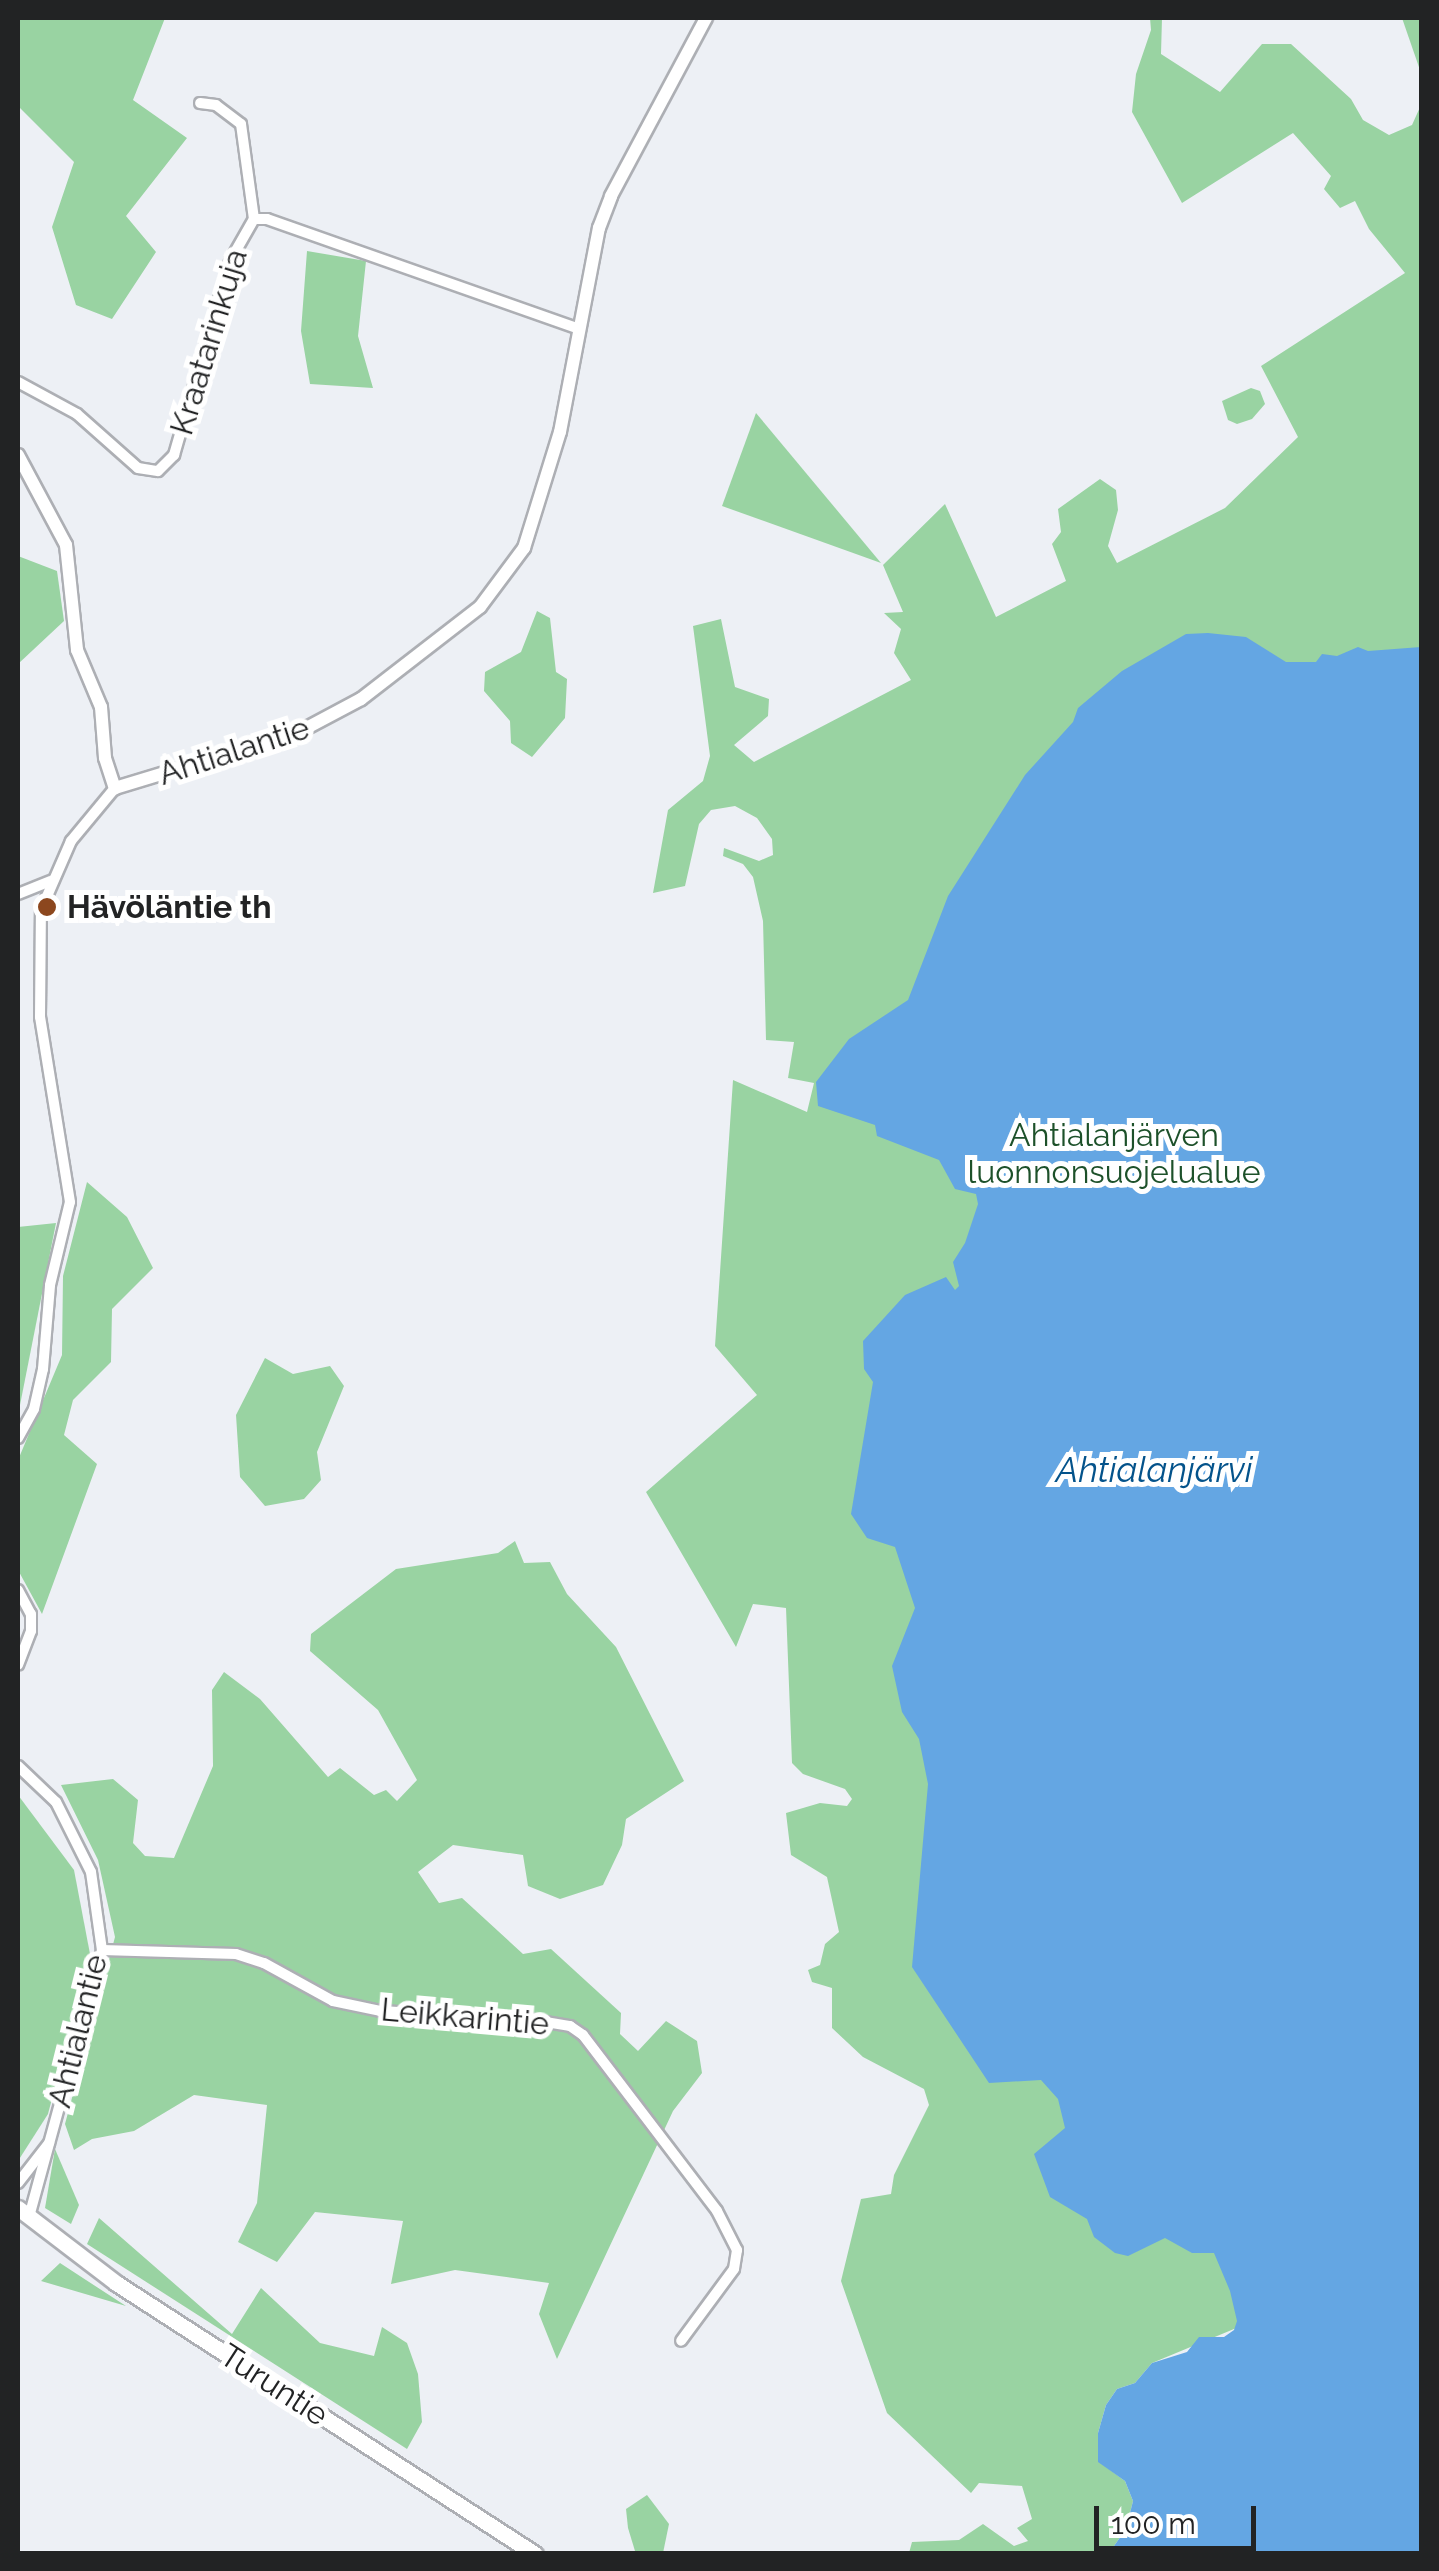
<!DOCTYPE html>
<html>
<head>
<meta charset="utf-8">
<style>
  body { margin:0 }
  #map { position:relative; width:1439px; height:2571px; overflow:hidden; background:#edf0f5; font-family:Raleway,sans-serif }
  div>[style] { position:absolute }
  .green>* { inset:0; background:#99d3a2 }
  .water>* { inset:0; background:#64a6e3 }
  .roads { filter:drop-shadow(2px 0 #adafb4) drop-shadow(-2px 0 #adafb4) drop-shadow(0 2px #adafb4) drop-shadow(0 -2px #adafb4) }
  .minor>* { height:10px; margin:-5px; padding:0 5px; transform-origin:5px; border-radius:5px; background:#fff }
  .tertiary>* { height:12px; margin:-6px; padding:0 6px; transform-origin:6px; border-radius:6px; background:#fff }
  .secondary>* { height:15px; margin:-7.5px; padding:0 7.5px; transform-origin:7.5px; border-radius:7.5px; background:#fff }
  .dots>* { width:28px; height:28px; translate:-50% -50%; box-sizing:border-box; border:5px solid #fff; border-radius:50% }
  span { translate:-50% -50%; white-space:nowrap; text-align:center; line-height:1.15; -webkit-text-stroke:10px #fff; paint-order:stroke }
  .street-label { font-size:32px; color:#222324 }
  .poi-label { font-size:32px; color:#222324; font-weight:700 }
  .left { translate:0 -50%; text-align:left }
  .park-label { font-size:32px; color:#1d512a }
  .water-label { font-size:35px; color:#04538b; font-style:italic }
  .frame { position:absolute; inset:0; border:20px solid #222324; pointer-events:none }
  .scale { position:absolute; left:1094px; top:2506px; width:162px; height:45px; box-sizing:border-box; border:5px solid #222324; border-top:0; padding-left:12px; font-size:30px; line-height:35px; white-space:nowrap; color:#222324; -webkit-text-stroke:8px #fff; paint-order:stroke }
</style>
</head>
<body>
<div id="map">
  <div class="green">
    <div style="clip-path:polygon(18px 18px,165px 18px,133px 100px,187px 138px,126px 216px,156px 252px,112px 319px,76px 305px,52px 227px,74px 162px,18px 106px)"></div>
    <div style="clip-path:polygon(1150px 18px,1162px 18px,1161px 54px,1220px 92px,1262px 44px,1291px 44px,1351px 99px,1363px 120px,1389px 135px,1412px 125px,1421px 105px,1421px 2280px,1234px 2329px,1152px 2363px,1135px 2383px,1117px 2389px,1106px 2405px,1098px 2433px,1098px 2461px,1125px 2481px,1133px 2501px,1126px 2529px,1109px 2553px,909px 2553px,912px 2542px,959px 2540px,983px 2524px,1014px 2546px,1028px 2541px,1017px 2528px,1032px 2519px,1022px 2486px,979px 2483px,971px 2493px,887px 2413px,841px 2281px,861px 2199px,891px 2194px,894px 2175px,929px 2105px,924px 2089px,863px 2057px,832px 2028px,832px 1988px,812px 1982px,808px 1970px,820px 1965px,825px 1944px,839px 1932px,827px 1877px,791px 1855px,786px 1813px,820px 1803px,847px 1806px,852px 1799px,845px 1789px,803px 1774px,792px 1763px,786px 1608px,753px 1604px,736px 1647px,646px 1492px,757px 1395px,715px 1346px,733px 1080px,807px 1112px,814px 1083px,788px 1078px,794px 1042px,766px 1040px,763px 921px,753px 877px,743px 864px,723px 856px,724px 848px,759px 861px,773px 855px,772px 839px,757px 818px,735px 806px,711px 810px,699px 824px,685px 886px,653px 893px,668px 810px,703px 781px,710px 756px,693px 626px,721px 619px,735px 687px,769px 699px,768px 716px,734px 745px,754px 762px,911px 680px,894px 653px,901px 629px,884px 613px,903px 612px,883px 565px,945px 504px,996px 617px,1066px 581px,1052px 544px,1061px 532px,1058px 509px,1100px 479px,1116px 490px,1118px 510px,1108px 546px,1117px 563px,1225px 508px,1298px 437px,1261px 366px,1405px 273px,1369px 229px,1355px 201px,1340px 208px,1324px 189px,1331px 176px,1293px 133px,1182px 203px,1132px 112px,1136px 74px,1151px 30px)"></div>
    <div style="clip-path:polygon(1402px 18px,1421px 18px,1421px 73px)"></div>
    <div style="clip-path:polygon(307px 251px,366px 261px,358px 336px,373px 388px,310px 384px,301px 331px)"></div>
    <div style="clip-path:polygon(1251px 388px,1260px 391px,1265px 404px,1252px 419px,1237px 424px,1228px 420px,1222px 401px)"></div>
    <div style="clip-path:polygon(756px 413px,881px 563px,722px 506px)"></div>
    <div style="clip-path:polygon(18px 556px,57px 571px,64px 621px,18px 664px)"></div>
    <div style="clip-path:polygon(537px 611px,550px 618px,556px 672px,567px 679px,565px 718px,532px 757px,511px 743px,510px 721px,484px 691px,485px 672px,521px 652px)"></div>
    <div style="clip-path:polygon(87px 1182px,127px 1217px,153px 1268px,112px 1309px,111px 1362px,73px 1400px,64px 1435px,97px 1464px,42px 1614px,18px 1570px,18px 1460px,62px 1355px,63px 1276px)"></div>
    <div style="clip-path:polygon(56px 1223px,20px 1405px,18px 1227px)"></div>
    <div style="clip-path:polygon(265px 1358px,293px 1374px,330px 1366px,344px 1386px,317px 1452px,321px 1480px,304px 1499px,265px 1506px,240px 1477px,236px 1415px)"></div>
    <div style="clip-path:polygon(515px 1541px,524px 1563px,550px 1562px,567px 1594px,616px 1647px,684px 1781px,626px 1819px,622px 1845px,603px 1885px,560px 1899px,528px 1886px,523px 1855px,453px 1845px,418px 1872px,439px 1903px,462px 1898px,523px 1954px,551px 1949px,621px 2013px,620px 2034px,638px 2051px,666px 2021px,697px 2041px,702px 2073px,673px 2111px,557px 2359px,539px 2314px,549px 2283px,455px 2270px,391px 2284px,403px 2221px,315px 2212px,277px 2262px,238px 2242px,257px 2203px,267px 2105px,194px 2095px,134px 2131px,92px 2139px,74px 2150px,65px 2124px,115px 1937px,98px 1860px,61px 1785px,113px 1779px,138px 1800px,133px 1843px,145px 1856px,174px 1858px,213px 1766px,212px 1690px,224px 1672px,260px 1699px,328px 1777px,340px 1768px,374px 1795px,386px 1790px,397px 1801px,417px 1780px,378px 1710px,310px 1651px,311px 1634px,396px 1569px,498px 1553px)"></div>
    <div style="clip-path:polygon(18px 1795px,74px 1870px,90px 1954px,48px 2114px,18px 2161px)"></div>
    <div style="clip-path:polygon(55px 2149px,79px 2205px,71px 2224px,45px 2208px)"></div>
    <div style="clip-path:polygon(99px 2218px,232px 2334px,261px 2288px,320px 2343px,374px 2356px,382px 2327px,407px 2343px,418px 2374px,422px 2422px,407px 2449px,87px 2244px)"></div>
    <div style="clip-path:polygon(60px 2263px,86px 2280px,126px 2306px,41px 2281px)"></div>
    <div style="clip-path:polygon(647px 2495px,669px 2524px,663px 2553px,635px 2551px,628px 2528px,626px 2509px)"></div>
  </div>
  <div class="water">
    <div style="clip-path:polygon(1208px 633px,1246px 637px,1286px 662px,1316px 662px,1322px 654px,1337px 656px,1358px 647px,1368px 651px,1421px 647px,1421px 2553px,1109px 2553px,1126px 2529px,1133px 2501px,1125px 2481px,1098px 2462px,1098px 2433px,1106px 2405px,1117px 2389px,1135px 2383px,1152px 2363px,1187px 2352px,1199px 2337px,1224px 2337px,1234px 2330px,1237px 2321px,1230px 2291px,1214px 2253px,1192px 2253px,1165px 2238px,1128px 2256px,1115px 2253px,1094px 2237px,1087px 2219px,1050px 2197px,1034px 2154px,1065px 2128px,1058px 2099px,1041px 2080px,989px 2083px,912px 1967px,928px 1784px,919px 1739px,902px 1712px,892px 1666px,915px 1608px,895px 1547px,867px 1538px,851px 1514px,873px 1382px,864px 1369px,863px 1341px,905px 1295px,946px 1277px,955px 1290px,959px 1286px,953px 1262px,965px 1243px,978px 1204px,976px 1194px,955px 1189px,939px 1160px,877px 1136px,875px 1125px,818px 1106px,816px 1082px,849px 1039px,908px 1000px,948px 896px,1025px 775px,1073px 722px,1078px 708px,1122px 671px,1186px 634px)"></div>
  </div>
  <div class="roads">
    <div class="minor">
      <div style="left:254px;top:219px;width:13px"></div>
      <div style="left:267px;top:219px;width:332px;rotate:19.4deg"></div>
      <div style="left:18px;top:382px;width:67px;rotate:28.5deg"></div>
      <div style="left:77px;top:414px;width:81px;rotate:41.5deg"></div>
      <div style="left:138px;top:468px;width:20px;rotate:9deg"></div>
      <div style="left:158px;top:471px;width:23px;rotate:-45deg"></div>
      <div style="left:174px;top:455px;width:202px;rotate:-73.9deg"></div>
      <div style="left:230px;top:261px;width:48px;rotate:-60.3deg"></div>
      <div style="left:254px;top:219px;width:96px;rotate:-97.8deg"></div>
      <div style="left:241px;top:124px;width:31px;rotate:-143deg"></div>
      <div style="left:216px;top:105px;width:16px;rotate:-173deg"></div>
      <div style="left:18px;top:894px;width:35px;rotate:-22deg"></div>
      <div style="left:18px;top:1438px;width:33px;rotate:-61deg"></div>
      <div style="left:34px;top:1409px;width:41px;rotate:-77.3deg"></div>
      <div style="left:43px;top:1369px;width:84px;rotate:-85.2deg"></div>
      <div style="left:50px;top:1285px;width:85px;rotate:-76.5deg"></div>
      <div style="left:70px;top:1202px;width:187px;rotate:-99.2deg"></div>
      <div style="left:40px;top:1017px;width:107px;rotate:-89.5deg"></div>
      <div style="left:41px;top:910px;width:75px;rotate:-66.5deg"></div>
      <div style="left:71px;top:841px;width:69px;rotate:-50.3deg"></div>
      <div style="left:18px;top:1590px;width:27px;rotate:62deg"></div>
      <div style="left:31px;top:1614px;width:17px;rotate:90deg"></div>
      <div style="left:31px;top:1631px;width:36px;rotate:111deg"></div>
      <div style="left:18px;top:1766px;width:52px;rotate:43.5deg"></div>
      <div style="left:56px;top:1802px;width:78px;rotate:63.4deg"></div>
      <div style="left:91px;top:1872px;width:79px;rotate:82deg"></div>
      <div style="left:102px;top:1950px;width:276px;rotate:105.3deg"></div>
      <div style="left:102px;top:1950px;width:134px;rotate:1.7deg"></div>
      <div style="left:236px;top:1954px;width:29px;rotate:18deg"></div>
      <div style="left:264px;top:1963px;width:79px;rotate:28.8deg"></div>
      <div style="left:333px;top:2001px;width:48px;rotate:12deg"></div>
      <div style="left:380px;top:2011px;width:148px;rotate:3.1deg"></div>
      <div style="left:528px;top:2019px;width:43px;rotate:9.5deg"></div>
      <div style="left:570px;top:2026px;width:16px;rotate:35deg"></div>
      <div style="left:583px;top:2035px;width:221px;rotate:52.7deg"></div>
      <div style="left:717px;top:2211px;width:44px;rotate:62.9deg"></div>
      <div style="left:737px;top:2250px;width:19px;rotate:99deg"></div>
      <div style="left:734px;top:2269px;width:89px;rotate:126.4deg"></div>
      <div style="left:18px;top:2183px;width:51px;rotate:-52.2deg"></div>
    </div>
    <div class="tertiary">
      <div style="left:18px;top:455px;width:102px;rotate:61.9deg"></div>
      <div style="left:66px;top:545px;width:106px;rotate:84deg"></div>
      <div style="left:77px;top:650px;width:62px;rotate:67.2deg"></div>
      <div style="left:101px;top:707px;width:51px;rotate:85.5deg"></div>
      <div style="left:105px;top:758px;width:32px;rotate:72deg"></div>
      <div style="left:115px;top:788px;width:192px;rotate:-16.9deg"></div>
      <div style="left:299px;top:732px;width:70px;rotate:-28deg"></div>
      <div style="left:361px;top:699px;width:150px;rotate:-37.7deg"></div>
      <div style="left:480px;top:607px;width:74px;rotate:-53.3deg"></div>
      <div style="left:524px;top:548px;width:121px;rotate:-72.8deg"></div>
      <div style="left:560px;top:432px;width:208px;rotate:-79.2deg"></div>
      <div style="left:599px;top:228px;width:34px;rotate:-69deg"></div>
      <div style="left:611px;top:196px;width:202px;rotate:-61.9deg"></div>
    </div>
    <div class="secondary">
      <div style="left:18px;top:2208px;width:123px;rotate:37.4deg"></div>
      <div style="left:116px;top:2283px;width:499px;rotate:32.9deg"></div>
    </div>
  </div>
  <div class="dots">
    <div style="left:47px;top:907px;background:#8c471e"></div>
  </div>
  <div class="street-label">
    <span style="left:209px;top:342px;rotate:-73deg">Kraatarinkuja</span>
    <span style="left:234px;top:751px;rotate:-18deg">Ahtialantie</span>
    <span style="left:465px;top:2017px;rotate:5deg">Leikkarintie</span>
    <span style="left:78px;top:2031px;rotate:-76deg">Ahtialantie</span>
    <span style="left:274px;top:2385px;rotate:33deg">Turuntie</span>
  </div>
  <div class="poi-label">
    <span class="left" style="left:67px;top:907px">Hävöläntie th</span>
  </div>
  <div class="park-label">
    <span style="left:1114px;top:1154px">Ahtialanjärven<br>luonnonsuojelualue</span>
  </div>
  <div class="water-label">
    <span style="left:1154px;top:1470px">Ahtialanjärvi</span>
  </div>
  <div class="frame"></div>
  <div class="scale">100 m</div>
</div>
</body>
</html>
